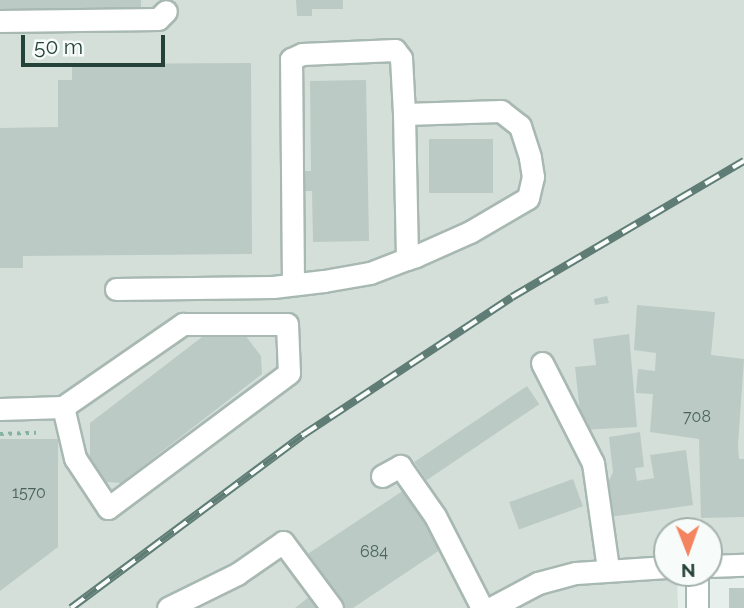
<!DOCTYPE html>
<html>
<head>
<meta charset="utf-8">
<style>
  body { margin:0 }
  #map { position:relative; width:744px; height:608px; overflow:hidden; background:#e6efeb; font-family:Raleway,sans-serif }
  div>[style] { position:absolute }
  .built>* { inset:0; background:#d4dfda }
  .building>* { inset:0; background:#bbcac4; transform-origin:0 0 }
  .path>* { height:3.5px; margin-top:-1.75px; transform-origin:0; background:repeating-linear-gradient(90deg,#86b3a5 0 3.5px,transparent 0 8.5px) }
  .roads { filter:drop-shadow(2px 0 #a8b8b2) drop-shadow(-2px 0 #a8b8b2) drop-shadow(0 2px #a8b8b2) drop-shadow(0 -2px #a8b8b2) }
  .minor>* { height:21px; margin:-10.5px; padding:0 10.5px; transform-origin:10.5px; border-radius:10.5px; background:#fff }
  .rail>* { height:8px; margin-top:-4px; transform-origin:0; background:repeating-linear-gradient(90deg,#f7fbf9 0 16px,#5f7d75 0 32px); box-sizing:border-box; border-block:2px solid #5f7d75 }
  span { translate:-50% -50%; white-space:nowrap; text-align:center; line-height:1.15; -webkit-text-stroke:6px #f7fbf9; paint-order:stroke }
  .number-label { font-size:16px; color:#4a645c }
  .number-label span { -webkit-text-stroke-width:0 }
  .north { position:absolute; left:653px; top:517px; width:70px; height:70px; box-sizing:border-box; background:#f7fbf9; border:2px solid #a3b1ad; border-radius:50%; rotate:179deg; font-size:19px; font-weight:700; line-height:28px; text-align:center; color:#24423a }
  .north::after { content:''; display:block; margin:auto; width:24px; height:32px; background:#f4845f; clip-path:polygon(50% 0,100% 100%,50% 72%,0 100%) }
  .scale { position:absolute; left:21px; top:35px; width:144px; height:32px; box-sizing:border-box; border:4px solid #24423a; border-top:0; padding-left:9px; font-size:21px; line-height:24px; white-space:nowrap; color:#24423a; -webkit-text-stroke:5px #f7fbf9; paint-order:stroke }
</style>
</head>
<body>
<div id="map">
  <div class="built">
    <div style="clip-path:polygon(0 0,744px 0,744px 556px,709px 559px,709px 531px,667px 531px,667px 573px,677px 573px,678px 608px,0 608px)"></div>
  </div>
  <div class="building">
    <div style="left:0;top:0;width:141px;height:10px"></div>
    <div style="clip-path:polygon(296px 0,343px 0,343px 9px,312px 9px,312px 16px,297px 16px)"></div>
    <div style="clip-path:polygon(251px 63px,252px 254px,23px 256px,23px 268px,0 268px,0 128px,58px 127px,58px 80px,72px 80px,72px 64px)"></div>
    <div style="clip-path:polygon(366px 80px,369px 241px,313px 242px,312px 191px,303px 191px,302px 171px,311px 171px,310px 81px)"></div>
    <div style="left:493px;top:139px;width:54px;height:64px;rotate:90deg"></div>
    <div style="clip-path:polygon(607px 296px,609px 303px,595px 305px,594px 299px)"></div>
    <div style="clip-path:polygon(637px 305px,715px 312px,711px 355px,744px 359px,738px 445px,739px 459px,744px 459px,744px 517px,701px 518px,699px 439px,650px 432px,653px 394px,636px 393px,638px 369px,655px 371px,656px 353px,634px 350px)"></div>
    <div style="clip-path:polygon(629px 334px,637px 427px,582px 430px,575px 367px,596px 365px,593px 339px)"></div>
    <div style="clip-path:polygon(245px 335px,261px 356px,262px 374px,121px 483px,107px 482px,90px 461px,90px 423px,202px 337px)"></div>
    <div style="left:527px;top:386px;width:22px;height:136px;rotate:56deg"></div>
    <div style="clip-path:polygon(640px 432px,644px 467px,635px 468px,637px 481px,654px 478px,650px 455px,686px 450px,693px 505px,610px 517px,606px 487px,613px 472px,609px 437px)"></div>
    <div style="clip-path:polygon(0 439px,58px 439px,58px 547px,0 591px)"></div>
    <div style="left:573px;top:479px;width:29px;height:68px;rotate:70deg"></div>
    <div style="clip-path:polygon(404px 490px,443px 548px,353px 608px,341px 608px,306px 555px)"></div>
    <div style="left:744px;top:588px;width:20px;height:15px;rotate:90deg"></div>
    <div style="clip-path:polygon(309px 597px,318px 608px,295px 608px)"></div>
  </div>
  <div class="path">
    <div style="left:0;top:434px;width:36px;rotate:-2deg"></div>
  </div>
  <div class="roads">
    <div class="minor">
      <div style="left:0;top:21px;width:158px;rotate:-0.7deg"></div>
      <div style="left:158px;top:19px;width:11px;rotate:-45deg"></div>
      <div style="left:293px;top:284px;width:225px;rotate:-90.5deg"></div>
      <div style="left:291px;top:59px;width:12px;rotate:-24deg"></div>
      <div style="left:302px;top:54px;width:93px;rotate:-2.5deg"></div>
      <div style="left:395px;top:50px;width:10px;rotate:53deg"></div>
      <div style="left:401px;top:58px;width:56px;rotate:86.9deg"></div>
      <div style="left:116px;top:289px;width:157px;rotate:-0.7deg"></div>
      <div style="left:273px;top:287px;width:51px;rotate:-6.7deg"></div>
      <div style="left:324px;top:281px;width:47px;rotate:-9.9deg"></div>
      <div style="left:370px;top:273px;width:40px;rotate:-21deg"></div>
      <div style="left:407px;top:259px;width:9px;rotate:-18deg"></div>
      <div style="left:416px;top:256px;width:59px;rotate:-24deg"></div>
      <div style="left:470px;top:232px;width:67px;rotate:-30.4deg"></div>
      <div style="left:528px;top:198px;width:22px;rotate:-77deg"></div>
      <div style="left:533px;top:177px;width:20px;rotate:-99deg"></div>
      <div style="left:530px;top:157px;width:33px;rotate:-108deg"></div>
      <div style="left:520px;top:126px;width:24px;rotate:-142deg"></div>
      <div style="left:501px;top:111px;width:97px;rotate:178.2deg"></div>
      <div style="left:404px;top:114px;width:145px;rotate:88.8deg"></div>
      <div style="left:542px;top:363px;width:112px;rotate:63deg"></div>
      <div style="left:593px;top:463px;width:106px;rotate:81.9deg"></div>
      <div style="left:0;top:409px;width:63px;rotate:-1.8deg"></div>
      <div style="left:63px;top:407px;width:146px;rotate:-34.7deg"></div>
      <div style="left:183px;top:324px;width:104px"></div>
      <div style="left:287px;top:324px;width:49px;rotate:87.7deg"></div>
      <div style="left:289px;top:373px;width:226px;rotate:143.3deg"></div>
      <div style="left:108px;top:508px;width:60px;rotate:-123.4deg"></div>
      <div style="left:75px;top:458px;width:52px;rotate:-103.2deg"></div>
      <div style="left:382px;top:476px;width:21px;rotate:-29deg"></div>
      <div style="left:400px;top:466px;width:61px;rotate:55deg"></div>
      <div style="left:435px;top:516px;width:103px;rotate:62.9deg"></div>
      <div style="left:709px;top:566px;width:35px;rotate:-2deg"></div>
      <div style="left:697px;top:573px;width:35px;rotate:90deg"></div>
      <div style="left:168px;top:608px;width:77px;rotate:-26.2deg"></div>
      <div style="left:237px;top:574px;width:56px;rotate:-34.8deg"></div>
      <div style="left:283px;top:542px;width:82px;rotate:53.4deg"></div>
      <div style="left:491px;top:608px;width:53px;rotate:-28deg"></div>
      <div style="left:538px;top:583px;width:39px;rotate:-15deg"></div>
      <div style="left:576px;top:573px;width:91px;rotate:-3.8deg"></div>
    </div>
  </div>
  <div class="rail">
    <div style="left:71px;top:608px;width:289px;rotate:-36.7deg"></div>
    <div style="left:303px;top:435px;width:250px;rotate:-33.4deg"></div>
    <div style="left:512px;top:297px;width:269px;rotate:-30.4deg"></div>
  </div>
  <div class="number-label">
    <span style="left:697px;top:417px">708</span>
    <span style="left:29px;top:493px">1570</span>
    <span style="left:374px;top:552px">684</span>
  </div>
  <div class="north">N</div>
  <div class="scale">50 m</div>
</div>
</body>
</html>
